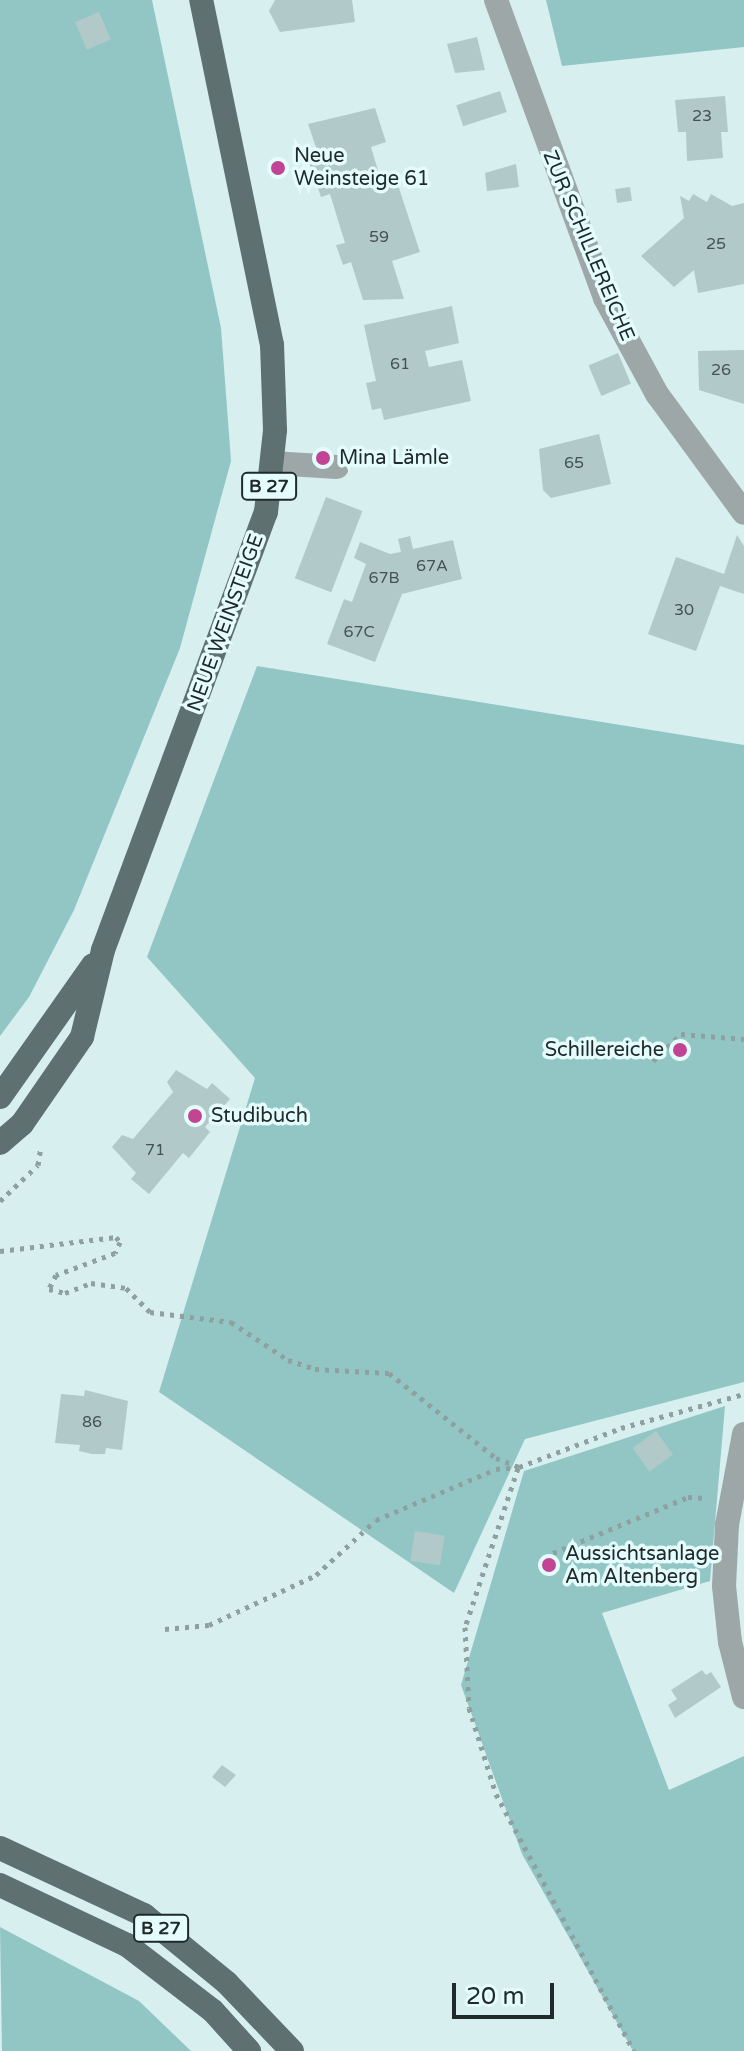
<!DOCTYPE html>
<html>
<head>
<meta charset="utf-8">
<style>
  body { margin:0 }
  #map { position:relative; width:744px; height:2051px; overflow:hidden; background:#d7efef; font-family:"Varela Round",sans-serif }
  div>[style] { position:absolute }
  .green>* { inset:0; background:#92c6c5 }
  .building>* { inset:0; background:#b1c9c9; transform-origin:0 0 }
  .path>* { height:5px; margin-top:-2.5px; transform-origin:0; background:repeating-linear-gradient(90deg,#8ea0a0 0 4px,transparent 0 10px) }
  .minor>* { height:24px; margin:-12px; padding:0 12px; transform-origin:12px; border-radius:12px; background:#9da7a7 }
  .major>* { height:24px; margin:-12px; padding:0 12px; transform-origin:12px; border-radius:12px; background:#5e7070 }
  .dots>* { width:22px; height:22px; translate:-50% -50%; box-sizing:border-box; border:4px solid #e4fdfc; border-radius:50% }
  span { translate:-50% -50%; white-space:nowrap; text-align:center; line-height:1.15; -webkit-text-stroke:7px #e4fdfc; paint-order:stroke }
  .number-label { font-size:16px; color:#455252 }
  .number-label span { -webkit-text-stroke-width:0 }
  .shield-label span { padding:2px 6px; background:#e4fdfc; border:2px solid; border-radius:6px; -webkit-text-stroke-width:0 }
  .shield-label { font-size:18px; color:#212a2a; font-weight:700 }
  .poi-label { font-size:20px; color:#212a2a }
  .left { translate:0 -50%; text-align:left }
  .right { translate:-100% -50%; text-align:right }
  .street-label { font-size:20px; color:#212a2a }
  .scale { position:absolute; left:452px; top:1983px; width:102px; height:36px; box-sizing:border-box; border:4px solid #212a2a; border-top:0; padding-left:10px; font-size:24px; line-height:28px; white-space:nowrap; color:#212a2a; -webkit-text-stroke:6px #e4fdfc; paint-order:stroke }
</style>
</head>
<body>
<div id="map">
  <div class="green">
    <div style="clip-path:polygon(0 0,152px 0,221px 328px,231px 461px,180px 648px,74px 910px,29px 997px,0 1036px)"></div>
    <div style="clip-path:polygon(546px 0,744px 0,744px 47px,562px 66px)"></div>
    <div style="clip-path:polygon(257px 666px,744px 745px,744px 1382px,525px 1439px,454px 1593px,159px 1392px,255px 1078px,147px 957px)"></div>
    <div style="clip-path:polygon(725px 1406px,710px 1581px,602px 1613px,669px 1790px,744px 1756px,744px 2051px,633px 2051px,522px 1854px,461px 1685px,524px 1471px)"></div>
    <div style="clip-path:polygon(0 1927px,139px 2001px,191px 2051px,2px 2051px)"></div>
  </div>
  <div class="building">
    <div style="clip-path:polygon(275px 0,352px 0,355px 22px,280px 32px,269px 11px)"></div>
    <div style="left:99px;top:12px;width:30px;height:26px;rotate:67deg"></div>
    <div style="clip-path:polygon(477px 37px,485px 70px,455px 73px,447px 44px)"></div>
    <div style="left:500px;top:91px;width:22px;height:46px;rotate:72deg"></div>
    <div style="clip-path:polygon(725px 96px,728px 132px,721px 132px,723px 158px,687px 161px,686px 132px,678px 132px,675px 100px)"></div>
    <div style="clip-path:polygon(375px 108px,386px 142px,371px 147px,381px 181px,395px 176px,420px 252px,392px 261px,404px 299px,363px 300px,351px 262px,343px 265px,336px 245px,345px 243px,330px 194px,321px 197px,309px 162px,320px 159px,308px 124px)"></div>
    <div style="clip-path:polygon(516px 164px,519px 187px,487px 191px,485px 173px)"></div>
    <div style="left:630px;top:187px;width:14px;height:15px;rotate:82deg"></div>
    <div style="clip-path:polygon(693px 194px,707px 202px,711px 194px,732px 206px,744px 203px,744px 284px,698px 293px,694px 270px,674px 287px,641px 256px,684px 218px,680px 196px,689px 201px)"></div>
    <div style="clip-path:polygon(452px 306px,459px 343px,425px 351px,429px 367px,462px 360px,471px 401px,384px 420px,381px 408px,372px 410px,366px 383px,376px 381px,364px 325px)"></div>
    <div style="clip-path:polygon(744px 350px,744px 404px,699px 390px,698px 351px)"></div>
    <div style="left:618px;top:353px;width:33px;height:32px;rotate:67deg"></div>
    <div style="clip-path:polygon(599px 434px,611px 484px,551px 498px,543px 490px,539px 449px)"></div>
    <div style="left:326px;top:497px;width:39px;height:87px;rotate:21deg"></div>
    <div style="clip-path:polygon(737px 535px,744px 546px,744px 594px,720px 586px,696px 651px,648px 634px,676px 557px,724px 574px)"></div>
    <div style="clip-path:polygon(410px 536px,413px 549px,453px 540px,462px 579px,402px 594px,375px 662px,327px 644px,344px 599px,352px 602px,366px 564px,354px 558px,360px 542px,390px 554px,401px 552px,398px 539px)"></div>
    <div style="clip-path:polygon(176px 1070px,207px 1089px,212px 1083px,230px 1099px,205px 1127px,210px 1132px,189px 1158px,183px 1153px,149px 1194px,131px 1179px,136px 1173px,112px 1147px,122px 1135px,133px 1139px,173px 1092px,167px 1082px)"></div>
    <div style="clip-path:polygon(85px 1390px,128px 1401px,122px 1450px,106px 1448px,105px 1454px,92px 1454px,79px 1451px,80px 1445px,55px 1443px,61px 1394px,84px 1396px)"></div>
    <div style="left:656px;top:1431px;width:29px;height:29px;rotate:54deg"></div>
    <div style="left:415px;top:1531px;width:30px;height:30px;rotate:9deg"></div>
    <div style="clip-path:polygon(702px 1670px,706px 1675px,711px 1672px,721px 1687px,675px 1718px,668px 1705px,677px 1699px,671px 1690px)"></div>
    <div style="clip-path:polygon(222px 1765px,236px 1775px,225px 1787px,212px 1777px)"></div>
  </div>
  <div class="path">
    <div style="left:362px;top:455px;width:27px;rotate:-4deg"></div>
    <div style="left:653px;top:1061px;width:39px;rotate:-44deg"></div>
    <div style="left:681px;top:1034px;width:63px;rotate:4.5deg"></div>
    <div style="left:0;top:1201px;width:52px;rotate:-43.5deg"></div>
    <div style="left:38px;top:1165px;width:18px;rotate:-81deg"></div>
    <div style="left:0;top:1251px;width:117px;rotate:-6.9deg"></div>
    <div style="left:116px;top:1237px;width:6px;rotate:51deg"></div>
    <div style="left:120px;top:1242px;width:12px;rotate:114deg"></div>
    <div style="left:115px;top:1253px;width:63px;rotate:159.6deg"></div>
    <div style="left:56px;top:1275px;width:16px;rotate:117deg"></div>
    <div style="left:49px;top:1289px;width:16px;rotate:14deg"></div>
    <div style="left:65px;top:1293px;width:28px;rotate:-21deg"></div>
    <div style="left:91px;top:1283px;width:35px;rotate:8deg"></div>
    <div style="left:126px;top:1288px;width:34px;rotate:45deg"></div>
    <div style="left:150px;top:1312px;width:82px;rotate:7deg"></div>
    <div style="left:231px;top:1322px;width:69px;rotate:33.7deg"></div>
    <div style="left:288px;top:1360px;width:28px;rotate:18deg"></div>
    <div style="left:315px;top:1369px;width:74px;rotate:3.1deg"></div>
    <div style="left:389px;top:1373px;width:137px;rotate:38.5deg"></div>
    <div style="left:496px;top:1458px;width:25px;rotate:21deg"></div>
    <div style="left:518px;top:1468px;width:168px;rotate:108.4deg"></div>
    <div style="left:465px;top:1627px;width:81px;rotate:87.2deg"></div>
    <div style="left:469px;top:1708px;width:90px;rotate:72.6deg"></div>
    <div style="left:496px;top:1794px;width:292px;rotate:61.8deg"></div>
    <div style="left:553px;top:1553px;width:146px;rotate:-22.5deg"></div>
    <div style="left:688px;top:1497px;width:18px;rotate:3deg"></div>
    <div style="left:165px;top:1629px;width:44px;rotate:-5.2deg"></div>
    <div style="left:209px;top:1625px;width:118px;rotate:-25deg"></div>
    <div style="left:316px;top:1575px;width:81px;rotate:-42.5deg"></div>
    <div style="left:376px;top:1520px;width:130px;rotate:-23deg"></div>
    <div style="left:496px;top:1469px;width:23px;rotate:-5deg"></div>
    <div style="left:519px;top:1467px;width:109px;rotate:-20.9deg"></div>
    <div style="left:621px;top:1428px;width:128px;rotate:-15.5deg"></div>
  </div>
  <div class="minor">
    <div style="left:496px;top:0;width:317px;rotate:69.9deg"></div>
    <div style="left:605px;top:298px;width:109px;rotate:61.6deg"></div>
    <div style="left:657px;top:394px;width:147px;rotate:53.8deg"></div>
    <div style="left:272px;top:463px;width:65px;rotate:3.5deg"></div>
    <div style="left:744px;top:1434px;width:93px;rotate:100.6deg"></div>
    <div style="left:727px;top:1525px;width:61px;rotate:92.8deg"></div>
    <div style="left:724px;top:1586px;width:56px;rotate:83.9deg"></div>
    <div style="left:730px;top:1642px;width:57px;rotate:75.7deg"></div>
  </div>
  <div class="major">
    <div style="left:0;top:1097px;width:161px;rotate:-54.8deg"></div>
    <div style="left:0;top:1143px;width:29px;rotate:-41deg"></div>
    <div style="left:22px;top:1124px;width:106px;rotate:-55.4deg"></div>
    <div style="left:82px;top:1037px;width:89px;rotate:-76.4deg"></div>
    <div style="left:103px;top:950px;width:467px;rotate:-69.6deg"></div>
    <div style="left:266px;top:512px;width:82px;rotate:-83.7deg"></div>
    <div style="left:275px;top:430px;width:85px;rotate:-92deg"></div>
    <div style="left:272px;top:345px;width:352px;rotate:-101.6deg"></div>
    <div style="left:0;top:1848px;width:159px;rotate:25deg"></div>
    <div style="left:144px;top:1915px;width:107px;rotate:39.3deg"></div>
    <div style="left:227px;top:1983px;width:94px;rotate:46.3deg"></div>
    <div style="left:0;top:1885px;width:140px;rotate:25.3deg"></div>
    <div style="left:127px;top:1945px;width:108px;rotate:37.5deg"></div>
    <div style="left:213px;top:2011px;width:54px;rotate:48deg"></div>
  </div>
  <div class="dots">
    <div style="left:278px;top:168px;background:#c14594"></div>
    <div style="left:323px;top:458px;background:#c14594"></div>
    <div style="left:680px;top:1050px;background:#c14594"></div>
    <div style="left:195px;top:1116px;background:#c14594"></div>
    <div style="left:549px;top:1565px;background:#c14594"></div>
  </div>
  <div class="number-label">
    <span style="left:702px;top:116px">23</span>
    <span style="left:379px;top:237px">59</span>
    <span style="left:716px;top:244px">25</span>
    <span style="left:400px;top:364px">61</span>
    <span style="left:721px;top:370px">26</span>
    <span style="left:574px;top:463px">65</span>
    <span style="left:432px;top:566px">67A</span>
    <span style="left:384px;top:578px">67B</span>
    <span style="left:684px;top:610px">30</span>
    <span style="left:359px;top:632px">67C</span>
    <span style="left:155px;top:1150px">71</span>
    <span style="left:92px;top:1422px">86</span>
  </div>
  <div class="shield-label">
    <span style="left:269px;top:486px">B 27</span>
    <span style="left:161px;top:1928px">B 27</span>
  </div>
  <div class="poi-label">
    <span class="left" style="left:294px;top:168px">Neue<br>Weinsteige 61</span>
    <span class="left" style="left:339px;top:458px">Mina Lämle</span>
    <span class="right" style="left:664px;top:1050px">Schillereiche</span>
    <span class="left" style="left:211px;top:1116px">Studibuch</span>
    <span class="left" style="left:565px;top:1566px">Aussichtsanlage<br>Am Altenberg</span>
  </div>
  <div class="street-label">
    <span style="left:588px;top:246px;rotate:67deg">ZUR SCHILLEREICHE</span>
    <span style="left:226px;top:623px;rotate:-70deg">NEUE WEINSTEIGE</span>
  </div>
  <div class="scale">20 m</div>
</div>
</body>
</html>
